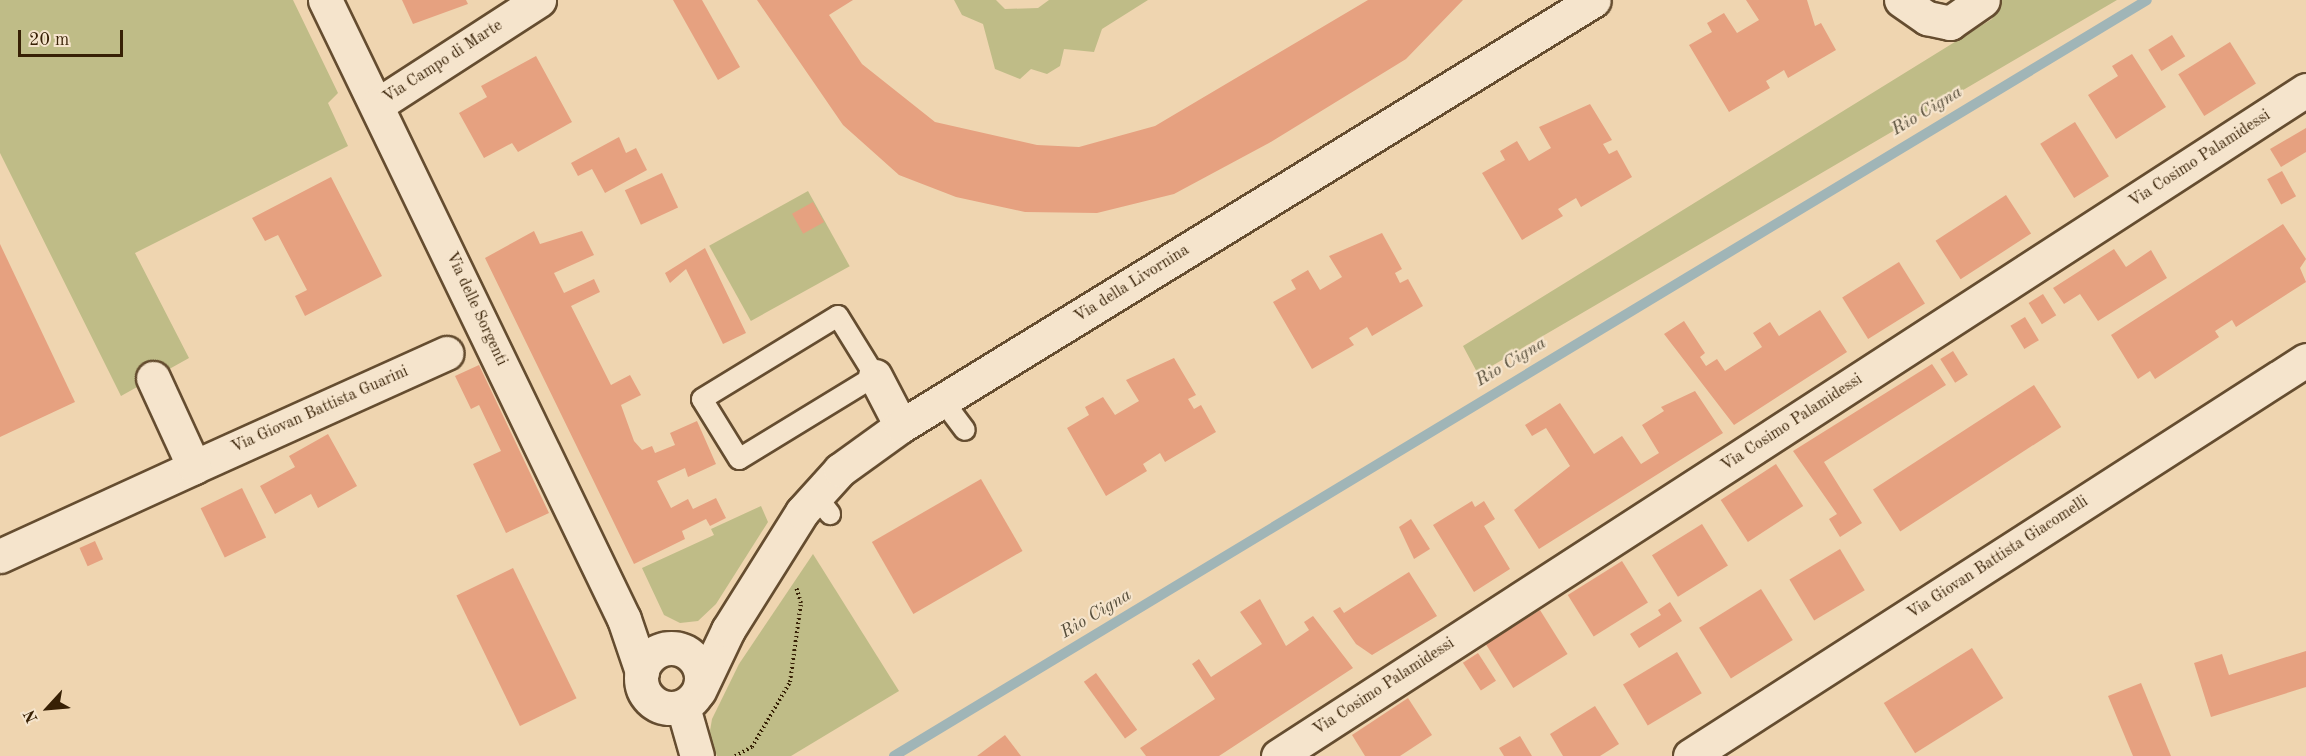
<!DOCTYPE html>
<html>
<head>
<meta charset="utf-8">
<style>
  body { margin:0 }
  #map { position:relative; width:2306px; height:756px; overflow:hidden; background:#efd5b0; font-family:"Old Standard TT",serif }
  div>[style] { position:absolute }
  .green>* { inset:0; background:#bfbc87; transform-origin:0 0 }
  .stream>* { height:10px; margin:-5px; padding:0 5px; transform-origin:5px; border-radius:5px; background:#a0b5b7 }
  .building>* { inset:0; background:#e6a180; transform-origin:0 0 }
  .path>* { height:4px; margin-top:-2px; transform-origin:0; background:repeating-linear-gradient(90deg,#372005 0 1.5px,transparent 0 4.5px) }
  .roads { filter:drop-shadow(2px 0 #654d30) drop-shadow(-2px 0 #654d30) drop-shadow(0 2px #654d30) drop-shadow(0 -2px #654d30) }
  .lane>* { height:20px; margin:-10px; padding:0 10px; transform-origin:10px; border-radius:10px; background:#f5e4cc }
  .street>* { height:33px; margin:-16.5px; padding:0 16.5px; transform-origin:16.5px; border-radius:16.5px; background:#f5e4cc }
  .street>.ring { margin:-16.5px; padding:0; box-sizing:content-box; background:none; border:33px solid #f5e4cc; border-radius:50% }
  span { translate:-50% -50%; white-space:nowrap; text-align:center; line-height:1.15; -webkit-text-stroke:4.5px #f5e4cc; paint-order:stroke }
  .street-label { font-size:16px; color:#372005 }
  .water-label { font-size:18px; color:#564d3a; font-style:italic }
  .north { position:absolute; left:18px; top:678px; width:60px; height:60px; -webkit-text-stroke:4px #f5e4cc; paint-order:stroke; rotate:244deg; font-size:16px; font-weight:700; line-height:24px; text-align:center; color:#372005 }
  .north::after { content:''; display:block; margin:auto; width:21px; height:27px; background:#372005; clip-path:polygon(50% 0,100% 100%,50% 72%,0 100%) }
  .scale { position:absolute; left:18px; top:30px; width:105px; height:27px; box-sizing:border-box; border:3px solid #372005; border-top:0; padding-left:8px; font-size:18px; line-height:21px; white-space:nowrap; color:#372005; -webkit-text-stroke:4px #f5e4cc; paint-order:stroke }
</style>
</head>
<body>
<div id="map">
  <div class="green">
    <div style="clip-path:polygon(0 0,293px 0,338px 93px,328px 103px,348px 146px,135px 253px,189px 358px,121px 396px,0 153px)"></div>
    <div style="clip-path:polygon(954px 0,996px 0,1005px 9px,1038px 8px,1049px 0,1148px 0,1102px 29px,1094px 52px,1064px 49px,1060px 66px,1047px 74px,1031px 69px,1020px 79px,995px 69px,983px 24px,962px 15px)"></div>
    <div style="clip-path:polygon(1999px 0,2117px 0,1478px 374px,1463px 346px,1992px 19px)"></div>
    <div style="left:808px;top:191px;width:86px;height:113px;rotate:61deg"></div>
    <div style="clip-path:polygon(761px 506px,768px 522px,716px 604px,698px 621px,680px 623px,664px 615px,642px 568px,714px 535px,711px 529px)"></div>
    <div style="clip-path:polygon(813px 554px,899px 691px,791px 756px,717px 756px,709px 737px,712px 719px,739px 664px)"></div>
  </div>
  <div class="stream">
    <div style="left:894px;top:756px;width:1463px;rotate:-31.1deg"></div>
  </div>
  <div class="building">
    <div style="clip-path:polygon(402px 0,466px 0,468px 4px,413px 24px)"></div>
    <div style="clip-path:polygon(673px 0,702px 0,740px 67px,718px 80px)"></div>
    <div style="clip-path:polygon(757px 0,853px 0,829px 15px,862px 64px,935px 122px,1037px 145px,1079px 147px,1155px 126px,1368px 0,1463px 0,1406px 59px,1269px 143px,1174px 194px,1097px 213px,1025px 212px,956px 197px,899px 175px,843px 125px)"></div>
    <div style="clip-path:polygon(1746px 0,1807px 0,1815px 26px,1821px 23px,1836px 50px,1788px 78px,1784px 70px,1766px 81px,1770px 88px,1729px 112px,1689px 45px,1712px 32px,1707px 23px,1724px 13px,1737px 33px,1759px 20px)"></div>
    <div style="left:2172px;top:35px;width:25px;height:28px;rotate:58deg"></div>
    <div style="left:2230px;top:42px;width:49px;height:61px;rotate:58deg"></div>
    <div style="clip-path:polygon(2132px 54px,2166px 107px,2116px 139px,2088px 95px,2118px 76px,2112px 66px)"></div>
    <div style="clip-path:polygon(536px 56px,572px 122px,518px 152px,512px 143px,484px 158px,459px 113px,487px 97px,481px 86px)"></div>
    <div style="clip-path:polygon(1590px 104px,1612px 140px,1603px 144px,1609px 154px,1617px 150px,1632px 177px,1581px 207px,1576px 198px,1558px 209px,1563px 216px,1522px 240px,1482px 173px,1505px 160px,1500px 151px,1517px 141px,1529px 161px,1551px 148px,1539px 127px)"></div>
    <div style="left:2075px;top:122px;width:64px;height:41px;rotate:58deg"></div>
    <div style="clip-path:polygon(2306px 128px,2306px 152px,2281px 167px,2270px 149px)"></div>
    <div style="clip-path:polygon(619px 137px,626px 153px,636px 148px,647px 170px,605px 193px,592px 169px,578px 176px,571px 163px)"></div>
    <div style="left:2282px;top:171px;width:29px;height:17px;rotate:61deg"></div>
    <div style="left:662px;top:173px;width:38px;height:41px;rotate:65deg"></div>
    <div style="clip-path:polygon(331px 177px,382px 276px,305px 316px,295px 296px,307px 290px,278px 235px,265px 241px,252px 218px)"></div>
    <div style="left:2006px;top:195px;width:46px;height:84px;rotate:57deg"></div>
    <div style="left:813px;top:202px;width:23px;height:24px;rotate:61deg"></div>
    <div style="clip-path:polygon(2283px 224px,2306px 259px,2300px 268px,2306px 282px,2236px 327px,2232px 320px,2215px 331px,2219px 337px,2155px 379px,2150px 371px,2138px 379px,2111px 335px)"></div>
    <div style="clip-path:polygon(534px 231px,540px 244px,582px 231px,594px 255px,554px 273px,564px 293px,594px 279px,600px 292px,571px 306px,611px 385px,630px 375px,641px 395px,621px 405px,634px 441px,642px 450px,652px 446px,655px 453px,675px 445px,670px 433px,697px 421px,716px 464px,688px 477px,685px 468px,657px 481px,671px 508px,688px 499px,693px 509px,716px 498px,726px 518px,710px 526px,706px 519px,682px 531px,685px 539px,634px 564px,485px 258px)"></div>
    <div style="clip-path:polygon(1382px 233px,1402px 269px,1395px 273px,1400px 283px,1408px 279px,1423px 306px,1372px 336px,1367px 327px,1349px 338px,1354px 345px,1312px 369px,1273px 302px,1296px 289px,1291px 280px,1308px 270px,1320px 290px,1342px 277px,1329px 256px)"></div>
    <div style="clip-path:polygon(0 244px,75px 402px,0 437px)"></div>
    <div style="clip-path:polygon(705px 248px,746px 333px,723px 344px,686px 269px,670px 283px,665px 273px)"></div>
    <div style="clip-path:polygon(2114px 249px,2126px 267px,2151px 250px,2167px 278px,2098px 321px,2080px 294px,2064px 304px,2053px 288px)"></div>
    <div style="left:1899px;top:262px;width:49px;height:67px;rotate:58deg"></div>
    <div style="left:2043px;top:294px;width:25px;height:17px;rotate:58deg"></div>
    <div style="clip-path:polygon(1820px 310px,1847px 352px,1734px 425px,1664px 334px,1684px 321px,1705px 353px,1700px 357px,1706px 366px,1717px 359px,1725px 371px,1762px 347px,1753px 333px,1770px 322px,1779px 336px)"></div>
    <div style="left:2025px;top:317px;width:27px;height:17px;rotate:59deg"></div>
    <div style="left:1953px;top:351px;width:28px;height:15px;rotate:58deg"></div>
    <div style="clip-path:polygon(1174px 358px,1196px 395px,1188px 399px,1194px 409px,1201px 405px,1216px 432px,1165px 462px,1160px 453px,1143px 464px,1147px 471px,1106px 496px,1067px 428px,1089px 415px,1085px 407px,1103px 397px,1115px 415px,1139px 401px,1126px 380px)"></div>
    <div style="clip-path:polygon(1932px 364px,1946px 385px,1824px 462px,1862px 523px,1840px 537px,1829px 519px,1837px 514px,1793px 451px)"></div>
    <div style="clip-path:polygon(479px 365px,549px 513px,506px 533px,473px 464px,501px 451px,479px 405px,471px 409px,455px 376px)"></div>
    <div style="left:2034px;top:385px;width:50px;height:192px;rotate:57deg"></div>
    <div style="clip-path:polygon(1695px 391px,1723px 433px,1539px 549px,1514px 510px,1570px 466px,1546px 428px,1532px 436px,1525px 425px,1560px 403px,1594px 454px,1622px 436px,1641px 464px,1659px 453px,1642px 425px,1664px 411px,1661px 407px)"></div>
    <div style="clip-path:polygon(328px 434px,357px 486px,318px 508px,311px 494px,275px 514px,260px 486px,295px 467px,289px 456px)"></div>
    <div style="left:1776px;top:464px;width:50px;height:66px;rotate:57deg"></div>
    <div style="left:981px;top:479px;width:83px;height:126px;rotate:60deg"></div>
    <div style="left:242px;top:488px;width:55px;height:46px;rotate:64deg"></div>
    <div style="clip-path:polygon(1472px 501px,1475px 507px,1484px 501px,1495px 519px,1484px 526px,1510px 569px,1474px 592px,1433px 525px)"></div>
    <div style="clip-path:polygon(1411px 519px,1430px 549px,1414px 559px,1399px 527px)"></div>
    <div style="left:1702px;top:524px;width:49px;height:59px;rotate:58deg"></div>
    <div style="left:95px;top:541px;width:20px;height:17px;rotate:66deg"></div>
    <div style="left:1840px;top:549px;width:48px;height:59px;rotate:59deg"></div>
    <div style="left:1622px;top:561px;width:49px;height:64px;rotate:58deg"></div>
    <div style="left:513px;top:568px;width:145px;height:63px;rotate:64deg"></div>
    <div style="clip-path:polygon(1409px 572px,1437px 616px,1372px 655px,1356px 644px,1333px 611px,1340px 607px,1344px 613px)"></div>
    <div style="left:1761px;top:589px;width:60px;height:73px;rotate:58deg"></div>
    <div style="clip-path:polygon(1260px 599px,1286px 646px,1309px 630px,1304px 622px,1313px 616px,1353px 668px,1219px 756px,1146px 756px,1140px 748px,1215px 699px,1192px 664px,1199px 659px,1211px 677px,1262px 644px,1240px 612px)"></div>
    <div style="clip-path:polygon(1670px 602px,1682px 621px,1639px 648px,1630px 634px,1661px 615px,1658px 610px)"></div>
    <div style="left:1540px;top:610px;width:52px;height:64px;rotate:58deg"></div>
    <div style="left:1972px;top:648px;width:59px;height:104px;rotate:58deg"></div>
    <div style="clip-path:polygon(2306px 651px,2306px 687px,2211px 717px,2194px 663px,2222px 654px,2229px 675px)"></div>
    <div style="left:1677px;top:652px;width:48px;height:63px;rotate:59deg"></div>
    <div style="left:1478px;top:653px;width:33px;height:18px;rotate:57deg"></div>
    <div style="left:1096px;top:673px;width:70px;height:15px;rotate:54deg"></div>
    <div style="clip-path:polygon(2141px 683px,2171px 756px,2133px 756px,2108px 696px)"></div>
    <div style="clip-path:polygon(1408px 698px,1432px 735px,1400px 756px,1365px 756px,1352px 735px)"></div>
    <div style="clip-path:polygon(1595px 706px,1619px 744px,1600px 756px,1563px 756px,1550px 734px)"></div>
    <div style="clip-path:polygon(1005px 735px,1021px 756px,977px 756px)"></div>
    <div style="clip-path:polygon(1520px 736px,1532px 756px,1504px 756px,1499px 748px)"></div>
  </div>
  <div class="path">
    <div style="left:735px;top:756px;width:19px;rotate:-28deg"></div>
    <div style="left:752px;top:747px;width:75px;rotate:-59.7deg"></div>
    <div style="left:790px;top:682px;width:80px;rotate:-82.1deg"></div>
    <div style="left:801px;top:603px;width:17px;rotate:-107deg"></div>
  </div>
  <div class="roads">
    <div class="lane">
      <div style="left:838px;top:316px;width:70px;rotate:58.3deg"></div>
      <div style="left:875px;top:376px;width:159px;rotate:148.6deg"></div>
      <div style="left:739px;top:459px;width:70px;rotate:-121.7deg"></div>
      <div style="left:702px;top:399px;width:159px;rotate:-31.4deg"></div>
      <div style="left:943px;top:401px;width:36px;rotate:53deg"></div>
      <div style="left:816px;top:496px;width:23px;rotate:52deg"></div>
    </div>
    <div class="street">
      <div style="left:325px;top:0;width:687px;rotate:64.22deg"></div>
      <div style="left:624px;top:619px;width:56px;rotate:71.2deg"></div>
      <div style="left:1901px;top:0;width:32px;rotate:35deg"></div>
      <div style="left:1927px;top:18px;width:24px;rotate:12deg"></div>
      <div style="left:1950px;top:23px;width:40px;rotate:-34.9deg"></div>
      <div style="left:377px;top:105px;width:193px;rotate:-32.9deg"></div>
      <div style="left:875px;top:376px;width:56px;rotate:62.5deg"></div>
      <div style="left:194px;top:467px;width:277px;rotate:-24.3deg"></div>
      <div style="left:0;top:556px;width:213px;rotate:-24.6deg"></div>
      <div style="left:194px;top:467px;width:98px;rotate:-114.7deg"></div>
      <div class="ring" style="left:641px;top:648px;width:27px;height:27px"></div>
      <div style="left:699px;top:691px;width:68px;rotate:-64.6deg"></div>
      <div style="left:728px;top:630px;width:139px;rotate:-57.9deg"></div>
      <div style="left:802px;top:512px;width:57px;rotate:-47.9deg"></div>
      <div style="left:840px;top:470px;width:75px;rotate:-35.8deg"></div>
      <div style="left:901px;top:426px;width:813px;rotate:-31.58deg"></div>
      <div style="left:683px;top:707px;width:51px;rotate:74.1deg"></div>
      <div style="left:1278px;top:756px;width:1225px;rotate:-32.94deg"></div>
      <div style="left:1690px;top:756px;width:732px;rotate:-32.74deg"></div>
    </div>
  </div>
  <div class="street-label">
    <span style="left:443px;top:62px;rotate:-33deg">Via Campo di Marte</span>
    <span style="left:2200px;top:159px;rotate:-33deg">Via Cosimo Palamidessi</span>
    <span style="left:1132px;top:284px;rotate:-32deg">Via della Livornina</span>
    <span style="left:476px;top:309px;rotate:65deg">Via delle Sorgenti</span>
    <span style="left:320px;top:410px;rotate:-24deg">Via Giovan Battista Guarini</span>
    <span style="left:1792px;top:423px;rotate:-33deg">Via Cosimo Palamidessi</span>
    <span style="left:1998px;top:558px;rotate:-33deg">Via Giovan Battista Giacomelli</span>
    <span style="left:1384px;top:687px;rotate:-33deg">Via Cosimo Palamidessi</span>
  </div>
  <div class="water-label">
    <span style="left:1927px;top:111px;rotate:-31deg">Rio Cigna</span>
    <span style="left:1511px;top:362px;rotate:-31deg">Rio Cigna</span>
    <span style="left:1096px;top:614px;rotate:-31deg">Rio Cigna</span>
  </div>
  <div class="north">N</div>
  <div class="scale">20 m</div>
</div>
</body>
</html>
